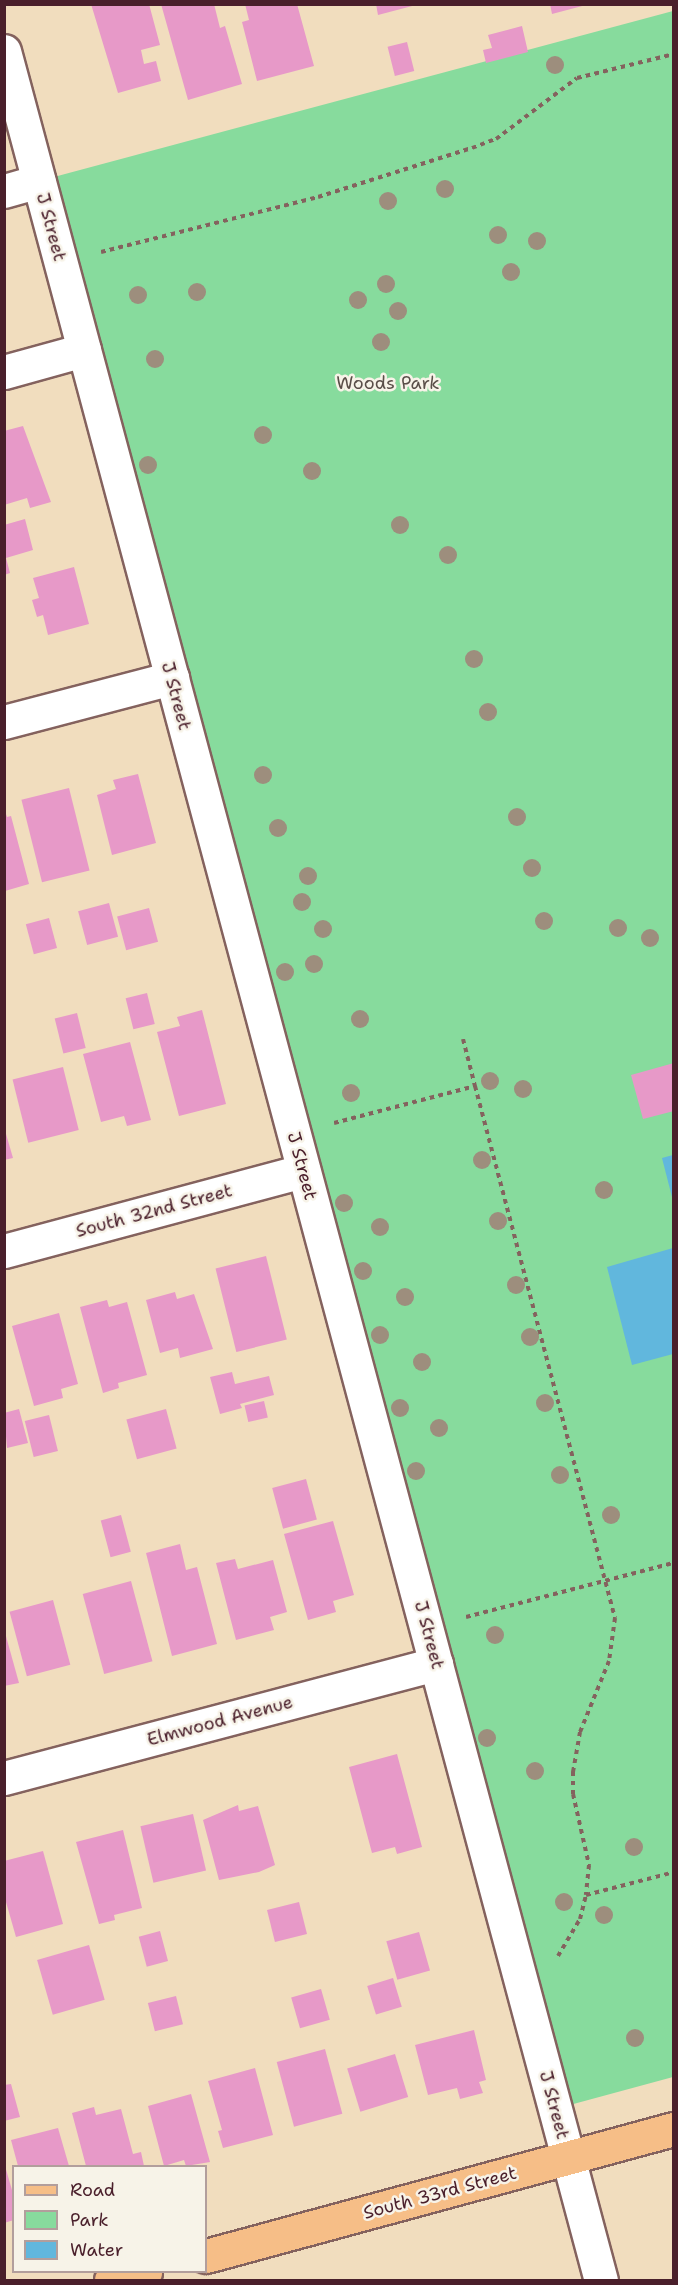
<!DOCTYPE html>
<html>
<head>
<meta charset="utf-8">
<style>
  body { margin:0 }
  #map { position:relative; width:678px; height:2285px; overflow:hidden; background:#f1ddbe; font-family:"Shantell Sans",sans-serif }
  div>[style] { position:absolute }
  .green>* { inset:0; background:#87db9d }
  .water>* { inset:0; background:#61b7dd }
  .building>* { inset:0; background:#e799c8; transform-origin:0 0 }
  .path>* { height:4px; margin-top:-2px; transform-origin:0; background:repeating-linear-gradient(90deg,#84625e 0 4.5px,transparent 0 9px) }
  .roads { filter:drop-shadow(2px 0 #84625e) drop-shadow(-2px 0 #84625e) drop-shadow(0 2px #84625e) drop-shadow(0 -2px #84625e) }
  .minor>* { height:33px; margin:-16.5px; padding:0 16.5px; transform-origin:16.5px; border-radius:16.5px; background:#fff }
  .major>* { height:33px; margin:-16.5px; padding:0 16.5px; transform-origin:16.5px; border-radius:16.5px; background:#f6be87 }
  .trees>* { width:18px; height:18px; margin:-9px; border-radius:50%; background:#9d8e7d }
  span { translate:-50% -50%; white-space:nowrap; text-align:center; line-height:1.15; -webkit-text-stroke:5px #f7f3e8; paint-order:stroke }
  .street-label { font-size:18px; color:#4a1f2b }
  .park-label { font-size:18px; color:#594e48 }
  .frame { position:absolute; inset:0; border:6px solid #4a1f2b; pointer-events:none }
  .legend { position:absolute; left:12px; top:2165px; width:195px; height:108px; box-sizing:border-box; background:#f7f3e8; border:2px solid #b29e9c; margin:0; padding:8px 10px; list-style:none; font-size:18px; color:#4a1f2b }
  .legend li { display:flex; align-items:center; gap:12px; height:30px }
  .legend b { width:30px; border:2px solid #b29e9c }
</style>
</head>
<body>
<div id="map">
  <div class="green">
    <div style="clip-path:polygon(673px 11px,673px 2077px,555px 2109px,39px 181px)"></div>
  </div>
  <div class="water">
    <div style="clip-path:polygon(673px 1155px,674px 1155px,673px 1201px,662px 1158px)"></div>
    <div style="clip-path:polygon(673px 1248px,673px 1354px,632px 1365px,607px 1267px)"></div>
  </div>
  <div class="building">
    <div style="clip-path:polygon(91px 4px,149px 4px,160px 45px,141px 50px,144px 64px,156px 61px,161px 81px,118px 93px)"></div>
    <div style="clip-path:polygon(161px 4px,214px 4px,220px 28px,225px 26px,242px 84px,188px 100px)"></div>
    <div style="clip-path:polygon(245px 4px,297px 4px,314px 66px,257px 81px,242px 22px,249px 20px)"></div>
    <div style="clip-path:polygon(376px 4px,415px 4px,416px 5px,378px 15px)"></div>
    <div style="clip-path:polygon(550px 4px,586px 4px,586px 5px,552px 14px)"></div>
    <div style="clip-path:polygon(522px 26px,528px 52px,486px 63px,483px 50px,492px 48px,488px 35px)"></div>
    <div style="left:407px;top:42px;width:30px;height:20px;rotate:76deg"></div>
    <div style="clip-path:polygon(23px 426px,51px 502px,30px 508px,27px 498px,4px 505px,4px 431px)"></div>
    <div style="clip-path:polygon(25px 519px,33px 550px,6px 558px,10px 573px,4px 575px,4px 525px)"></div>
    <div style="clip-path:polygon(74px 567px,89px 624px,48px 635px,43px 615px,37px 617px,32px 600px,39px 598px,33px 578px)"></div>
    <div style="clip-path:polygon(138px 774px,156px 843px,112px 855px,97px 795px,116px 789px,113px 780px)"></div>
    <div style="left:69px;top:788px;width:85px;height:49px;rotate:76deg"></div>
    <div style="clip-path:polygon(5px 811px,7px 817px,11px 816px,29px 884px,5px 891px)"></div>
    <div style="left:109px;top:903px;width:35px;height:32px;rotate:75deg"></div>
    <div style="left:149px;top:908px;width:35px;height:33px;rotate:75deg"></div>
    <div style="left:49px;top:918px;width:31px;height:24px;rotate:75deg"></div>
    <div style="left:147px;top:993px;width:32px;height:22px;rotate:76deg"></div>
    <div style="clip-path:polygon(202px 1010px,226px 1104px,179px 1116px,157px 1032px,180px 1026px,177px 1017px)"></div>
    <div style="left:77px;top:1013px;width:36px;height:23px;rotate:76deg"></div>
    <div style="clip-path:polygon(130px 1042px,151px 1120px,127px 1126px,124px 1116px,101px 1122px,83px 1054px)"></div>
    <div style="clip-path:polygon(674px 1063px,674px 1111px,643px 1119px,631px 1075px)"></div>
    <div style="left:63px;top:1067px;width:65px;height:52px;rotate:76deg"></div>
    <div style="clip-path:polygon(4px 1127px,13px 1158px,4px 1160px)"></div>
    <div style="left:266px;top:1256px;width:86px;height:52px;rotate:76deg"></div>
    <div style="clip-path:polygon(175px 1292px,177px 1299px,194px 1294px,213px 1349px,180px 1358px,178px 1348px,160px 1353px,146px 1300px)"></div>
    <div style="clip-path:polygon(107px 1300px,109px 1307px,127px 1302px,147px 1375px,118px 1383px,119px 1388px,103px 1393px,80px 1307px)"></div>
    <div style="clip-path:polygon(59px 1313px,78px 1384px,61px 1389px,63px 1398px,34px 1406px,12px 1326px)"></div>
    <div style="clip-path:polygon(232px 1372px,235px 1384px,269px 1376px,274px 1395px,240px 1404px,242px 1408px,220px 1414px,210px 1377px)"></div>
    <div style="left:264px;top:1401px;width:17px;height:20px;rotate:77deg"></div>
    <div style="clip-path:polygon(19px 1409px,28px 1443px,7px 1448px,4px 1413px)"></div>
    <div style="left:166px;top:1409px;width:41px;height:41px;rotate:75deg"></div>
    <div style="left:49px;top:1415px;width:37px;height:25px;rotate:76deg"></div>
    <div style="left:306px;top:1479px;width:42px;height:35px;rotate:75deg"></div>
    <div style="left:121px;top:1515px;width:38px;height:21px;rotate:75deg"></div>
    <div style="clip-path:polygon(333px 1521px,354px 1595px,333px 1601px,336px 1612px,308px 1620px,284px 1534px)"></div>
    <div style="clip-path:polygon(180px 1544px,186px 1570px,197px 1567px,217px 1644px,172px 1656px,146px 1553px)"></div>
    <div style="clip-path:polygon(235px 1559px,238px 1569px,273px 1560px,287px 1612px,270px 1617px,274px 1630px,236px 1640px,216px 1563px)"></div>
    <div style="left:131px;top:1581px;width:83px;height:50px;rotate:75deg"></div>
    <div style="left:53px;top:1600px;width:67px;height:45px;rotate:75deg"></div>
    <div style="clip-path:polygon(4px 1629px,19px 1683px,4px 1686px)"></div>
    <div style="clip-path:polygon(397px 1754px,422px 1847px,397px 1854px,395px 1847px,372px 1853px,349px 1767px)"></div>
    <div style="clip-path:polygon(238px 1805px,239px 1811px,258px 1806px,275px 1865px,259px 1872px,219px 1880px,203px 1820px)"></div>
    <div style="left:193px;top:1814px;width:58px;height:54px;rotate:77deg"></div>
    <div style="clip-path:polygon(123px 1830px,142px 1908px,114px 1915px,115px 1920px,99px 1924px,76px 1842px)"></div>
    <div style="clip-path:polygon(43px 1851px,63px 1924px,16px 1937px,4px 1895px,4px 1861px)"></div>
    <div style="left:299px;top:1902px;width:33px;height:33px;rotate:76deg"></div>
    <div style="left:160px;top:1931px;width:31px;height:22px;rotate:75deg"></div>
    <div style="left:419px;top:1932px;width:40px;height:34px;rotate:74deg"></div>
    <div style="left:89px;top:1945px;width:57px;height:54px;rotate:74deg"></div>
    <div style="left:393px;top:1978px;width:30px;height:27px;rotate:73deg"></div>
    <div style="left:321px;top:1989px;width:32px;height:31px;rotate:74deg"></div>
    <div style="left:176px;top:1996px;width:29px;height:29px;rotate:76deg"></div>
    <div style="clip-path:polygon(474px 2030px,486px 2080px,479px 2082px,483px 2093px,460px 2099px,457px 2088px,428px 2095px,415px 2045px)"></div>
    <div style="left:325px;top:2049px;width:67px;height:50px;rotate:75deg"></div>
    <div style="left:395px;top:2054px;width:45px;height:50px;rotate:73deg"></div>
    <div style="clip-path:polygon(255px 2068px,273px 2135px,223px 2148px,218px 2131px,222px 2130px,208px 2081px)"></div>
    <div style="clip-path:polygon(11px 2084px,20px 2117px,4px 2121px,4px 2085px)"></div>
    <div style="clip-path:polygon(191px 2094px,210px 2162px,186px 2166px,184px 2160px,164px 2166px,148px 2106px)"></div>
    <div style="clip-path:polygon(94px 2107px,96px 2115px,121px 2109px,133px 2154px,141px 2152px,144px 2166px,86px 2166px,72px 2113px)"></div>
    <div style="clip-path:polygon(58px 2128px,69px 2166px,18px 2166px,11px 2140px)"></div>
    <div style="clip-path:polygon(5px 2166px,14px 2197px,14px 2220px,4px 2223px)"></div>
  </div>
  <div class="path">
    <div style="left:101px;top:252px;width:224px;rotate:-14.2deg"></div>
    <div style="left:318px;top:197px;width:162px;rotate:-17.7deg"></div>
    <div style="left:472px;top:148px;width:26px;rotate:-21deg"></div>
    <div style="left:496px;top:139px;width:101px;rotate:-37deg"></div>
    <div style="left:577px;top:78px;width:100px;rotate:-13.9deg"></div>
    <div style="left:463px;top:1039px;width:49px;rotate:75.7deg"></div>
    <div style="left:334px;top:1123px;width:146px;rotate:-14.7deg"></div>
    <div style="left:475px;top:1086px;width:550px;rotate:75.26deg"></div>
    <div style="left:615px;top:1618px;width:43px;rotate:97.9deg"></div>
    <div style="left:609px;top:1661px;width:77px;rotate:112.2deg"></div>
    <div style="left:580px;top:1732px;width:41px;rotate:99.9deg"></div>
    <div style="left:573px;top:1772px;width:22px;rotate:90deg"></div>
    <div style="left:573px;top:1794px;width:73px;rotate:77.3deg"></div>
    <div style="left:589px;top:1865px;width:30px;rotate:96deg"></div>
    <div style="left:466px;top:1617px;width:215px;rotate:-14.6deg"></div>
    <div style="left:558px;top:1956px;width:43px;rotate:-59.3deg"></div>
    <div style="left:580px;top:1919px;width:25px;rotate:-76deg"></div>
    <div style="left:586px;top:1895px;width:91px;rotate:-14.6deg"></div>
  </div>
  <div class="roads">
    <div class="minor">
      <div style="left:4px;top:51px;width:2308px;rotate:75.01deg"></div>
      <div style="left:4px;top:191px;width:36px;rotate:-16deg"></div>
      <div style="left:4px;top:372px;width:83px;rotate:-15.4deg"></div>
      <div style="left:4px;top:722px;width:174px;rotate:-14.7deg"></div>
      <div style="left:4px;top:1251px;width:310px;rotate:-15deg"></div>
      <div style="left:4px;top:1778px;width:447px;rotate:-14.8deg"></div>
    </div>
    <div class="major">
      <div style="left:206px;top:2256px;width:485px;rotate:-15.2deg"></div>
      <div style="left:111px;top:2280px;width:35px;rotate:-13deg"></div>
    </div>
  </div>
  <div class="trees">
    <div style="left:555px;top:65px"></div>
    <div style="left:445px;top:189px"></div>
    <div style="left:388px;top:201px"></div>
    <div style="left:498px;top:235px"></div>
    <div style="left:537px;top:241px"></div>
    <div style="left:511px;top:272px"></div>
    <div style="left:386px;top:284px"></div>
    <div style="left:197px;top:292px"></div>
    <div style="left:138px;top:295px"></div>
    <div style="left:358px;top:300px"></div>
    <div style="left:398px;top:311px"></div>
    <div style="left:381px;top:342px"></div>
    <div style="left:155px;top:359px"></div>
    <div style="left:263px;top:435px"></div>
    <div style="left:148px;top:465px"></div>
    <div style="left:312px;top:471px"></div>
    <div style="left:400px;top:525px"></div>
    <div style="left:448px;top:555px"></div>
    <div style="left:474px;top:659px"></div>
    <div style="left:488px;top:712px"></div>
    <div style="left:263px;top:775px"></div>
    <div style="left:517px;top:817px"></div>
    <div style="left:278px;top:828px"></div>
    <div style="left:532px;top:868px"></div>
    <div style="left:308px;top:876px"></div>
    <div style="left:302px;top:902px"></div>
    <div style="left:544px;top:921px"></div>
    <div style="left:618px;top:928px"></div>
    <div style="left:323px;top:929px"></div>
    <div style="left:650px;top:938px"></div>
    <div style="left:314px;top:964px"></div>
    <div style="left:285px;top:972px"></div>
    <div style="left:360px;top:1019px"></div>
    <div style="left:490px;top:1081px"></div>
    <div style="left:523px;top:1089px"></div>
    <div style="left:351px;top:1093px"></div>
    <div style="left:482px;top:1160px"></div>
    <div style="left:604px;top:1190px"></div>
    <div style="left:344px;top:1203px"></div>
    <div style="left:498px;top:1221px"></div>
    <div style="left:380px;top:1227px"></div>
    <div style="left:363px;top:1271px"></div>
    <div style="left:516px;top:1285px"></div>
    <div style="left:405px;top:1297px"></div>
    <div style="left:380px;top:1335px"></div>
    <div style="left:530px;top:1337px"></div>
    <div style="left:422px;top:1362px"></div>
    <div style="left:545px;top:1403px"></div>
    <div style="left:400px;top:1408px"></div>
    <div style="left:439px;top:1428px"></div>
    <div style="left:416px;top:1471px"></div>
    <div style="left:560px;top:1475px"></div>
    <div style="left:611px;top:1515px"></div>
    <div style="left:495px;top:1635px"></div>
    <div style="left:487px;top:1738px"></div>
    <div style="left:535px;top:1771px"></div>
    <div style="left:634px;top:1847px"></div>
    <div style="left:564px;top:1902px"></div>
    <div style="left:604px;top:1915px"></div>
    <div style="left:635px;top:2038px"></div>
  </div>
  <div class="street-label">
    <span style="left:51px;top:227px;rotate:75deg">J Street</span>
    <span style="left:176px;top:696px;rotate:75deg">J Street</span>
    <span style="left:302px;top:1166px;rotate:75deg">J Street</span>
    <span style="left:154px;top:1211px;rotate:-15deg">South 32nd Street</span>
    <span style="left:429px;top:1635px;rotate:75deg">J Street</span>
    <span style="left:220px;top:1721px;rotate:-15deg">Elmwood Avenue</span>
    <span style="left:554px;top:2105px;rotate:75deg">J Street</span>
    <span style="left:440px;top:2193px;rotate:-15deg">South 33rd Street</span>
  </div>
  <div class="park-label">
    <span style="left:388px;top:383px">Woods Park</span>
  </div>
  <div class="frame"></div>
  <ul class="legend">
  <li><b style="height:8px;background:#f6be87"></b>Road</li>
  <li><b style="height:16px;background:#87db9d"></b>Park</li>
  <li><b style="height:16px;background:#61b7dd"></b>Water</li>
  </ul>
</div>
</body>
</html>
